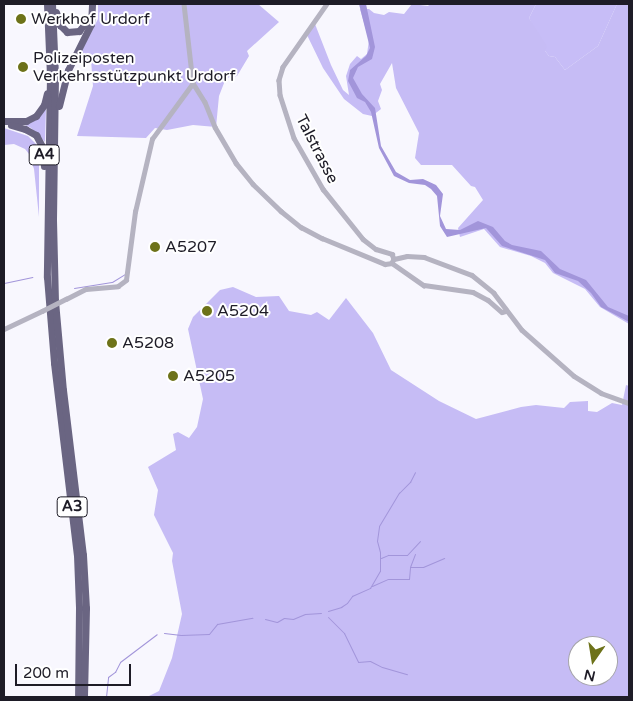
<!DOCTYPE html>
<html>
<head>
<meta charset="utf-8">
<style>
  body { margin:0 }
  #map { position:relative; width:633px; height:701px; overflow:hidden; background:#f8f7fe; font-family:"Varela Round",sans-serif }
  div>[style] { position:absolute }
  .green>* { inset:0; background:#c7bdf7 }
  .forest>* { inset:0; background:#c6bcf5 }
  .water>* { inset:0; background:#a295da }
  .stream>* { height:1px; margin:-0.5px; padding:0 0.5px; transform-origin:0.5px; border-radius:0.5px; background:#a295da }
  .minor>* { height:4.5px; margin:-2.25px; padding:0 2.25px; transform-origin:2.25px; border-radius:2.25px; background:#b5b3c1 }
  .highway>* { height:7px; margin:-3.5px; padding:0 3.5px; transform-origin:3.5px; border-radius:3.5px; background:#6a6582 }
  .minor-bridge>* { height:4.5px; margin:-2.25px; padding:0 2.25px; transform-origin:2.25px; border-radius:2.25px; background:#b5b3c1 }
  .dots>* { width:14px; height:14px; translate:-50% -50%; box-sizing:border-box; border:2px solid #fff; border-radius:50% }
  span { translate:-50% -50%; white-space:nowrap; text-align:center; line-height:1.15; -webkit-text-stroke:4px #fff; paint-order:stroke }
  .shield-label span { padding:1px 4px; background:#fff; border:1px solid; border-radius:4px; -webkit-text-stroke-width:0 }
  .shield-label { font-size:15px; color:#1e1c27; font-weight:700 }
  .poi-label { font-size:16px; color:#1e1c27 }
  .left { translate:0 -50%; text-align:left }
  .street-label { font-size:16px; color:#1e1c27 }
  .frame { position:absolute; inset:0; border:5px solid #1e1c27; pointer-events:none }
  .north { position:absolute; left:568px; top:636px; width:50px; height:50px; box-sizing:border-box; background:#fff; border:1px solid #a5a4a9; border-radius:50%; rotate:193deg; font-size:14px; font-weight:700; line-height:20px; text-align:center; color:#1e1c27 }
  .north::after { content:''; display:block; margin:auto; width:18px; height:22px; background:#6d7219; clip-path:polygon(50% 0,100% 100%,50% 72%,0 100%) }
  .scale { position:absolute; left:15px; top:664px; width:116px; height:22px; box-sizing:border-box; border:2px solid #1e1c27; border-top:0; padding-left:6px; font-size:15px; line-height:18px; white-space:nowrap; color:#1e1c27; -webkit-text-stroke:4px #fff; paint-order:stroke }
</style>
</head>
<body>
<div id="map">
  <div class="green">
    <div style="clip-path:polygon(536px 4px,617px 4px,598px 46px,565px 70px,555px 57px,549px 56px,545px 51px,529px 18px)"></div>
    <div style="clip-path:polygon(46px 109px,45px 142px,31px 128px,21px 123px,39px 117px)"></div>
  </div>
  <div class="forest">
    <div style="clip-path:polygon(98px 4px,258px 4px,279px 22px,247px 51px,249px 56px,237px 76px,226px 78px,219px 96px,216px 127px,193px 125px,167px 130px,155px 128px,146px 138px,77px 136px,93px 86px,91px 60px,81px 63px,77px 60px,98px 19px)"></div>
    <div style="clip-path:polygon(412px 4px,428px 6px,430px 4px,536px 4px,529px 18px,547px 46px,545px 51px,549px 56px,555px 57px,565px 70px,598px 46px,617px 4px,629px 4px,629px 324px,600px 307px,585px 289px,553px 273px,545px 263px,531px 256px,500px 247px,484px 229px,460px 237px,458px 228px,483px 200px,475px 187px,471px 186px,452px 165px,421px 165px,415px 158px,419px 133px,396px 88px,392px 63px,380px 84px,382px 90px,378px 101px,381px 109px,372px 116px,363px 114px,344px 99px,323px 68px,307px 35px,315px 24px,331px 65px,343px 90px,349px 95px,346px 76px,350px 64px,357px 56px,361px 59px,367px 54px,369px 40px,360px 9px,369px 9px,374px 13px,384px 15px,389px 12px,404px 14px)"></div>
    <div style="clip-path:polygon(4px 128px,28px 136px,36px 144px,39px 161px,39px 217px,34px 169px,29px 154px,25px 149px,14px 144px,4px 145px)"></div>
    <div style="clip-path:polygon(evenodd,233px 287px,256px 297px,279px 296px,289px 311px,311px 315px,317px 312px,329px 320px,346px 298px,373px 333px,391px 370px,439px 401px,476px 419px,521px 407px,536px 405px,564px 408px,570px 402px,588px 401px,588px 411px,597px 412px,612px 403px,622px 405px,626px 385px,629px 386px,629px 697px,147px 697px,159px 691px,172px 658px,182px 614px,172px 561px,173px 553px,154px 515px,158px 490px,148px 467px,176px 450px,173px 434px,178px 432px,189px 438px,197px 427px,203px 399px,188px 329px,193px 317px,220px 290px,233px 287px,578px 646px,608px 646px,608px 676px,578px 676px,578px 646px)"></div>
  </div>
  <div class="water">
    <div style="clip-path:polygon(359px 4px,366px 4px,375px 47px,372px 59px,358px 67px,353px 78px,362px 94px,375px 108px,381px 146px,396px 172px,410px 180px,423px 179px,436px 185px,443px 194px,440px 216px,446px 229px,460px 230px,478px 221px,493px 227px,505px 241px,512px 245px,541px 251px,560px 269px,586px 280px,608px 307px,629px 316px,629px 322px,601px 307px,591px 293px,578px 281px,555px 273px,545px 260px,502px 246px,486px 228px,447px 237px,440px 226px,437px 196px,431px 189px,425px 185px,409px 183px,394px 176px,379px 148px,371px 112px,365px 102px,357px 98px,348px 81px,350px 70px,366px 56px,370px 48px)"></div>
  </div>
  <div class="stream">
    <div style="left:4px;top:283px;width:29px;rotate:-12deg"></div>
    <div style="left:74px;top:288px;width:38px;rotate:-9deg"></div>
    <div style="left:112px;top:282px;width:15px;rotate:-32deg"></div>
    <div style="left:381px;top:558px;width:8px;rotate:-23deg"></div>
    <div style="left:388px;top:555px;width:19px"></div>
    <div style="left:407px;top:555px;width:19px;rotate:-47deg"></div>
    <div style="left:410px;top:567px;width:14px;rotate:-69deg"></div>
    <div style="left:372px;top:586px;width:17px;rotate:-24deg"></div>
    <div style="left:388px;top:579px;width:21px"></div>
    <div style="left:409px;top:579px;width:12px;rotate:-85deg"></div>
    <div style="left:410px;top:567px;width:13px"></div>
    <div style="left:423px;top:567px;width:23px;rotate:-23deg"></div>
    <div style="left:328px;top:611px;width:14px;rotate:-17deg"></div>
    <div style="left:341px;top:607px;width:7px;rotate:-34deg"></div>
    <div style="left:347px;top:603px;width:9px;rotate:-54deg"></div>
    <div style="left:352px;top:596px;width:20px;rotate:-24deg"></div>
    <div style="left:370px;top:588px;width:20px;rotate:-60deg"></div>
    <div style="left:380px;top:571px;width:19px;rotate:-90deg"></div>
    <div style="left:380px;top:552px;width:11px;rotate:-105deg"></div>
    <div style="left:377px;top:541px;width:15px;rotate:-82deg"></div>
    <div style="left:379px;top:526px;width:39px;rotate:-59deg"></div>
    <div style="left:399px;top:493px;width:16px;rotate:-45deg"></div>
    <div style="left:410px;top:482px;width:11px;rotate:-63deg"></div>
    <div style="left:328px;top:617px;width:23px;rotate:45deg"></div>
    <div style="left:344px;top:633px;width:32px;rotate:64deg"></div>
    <div style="left:358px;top:662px;width:12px;rotate:-5deg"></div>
    <div style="left:370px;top:661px;width:13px;rotate:27deg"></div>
    <div style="left:382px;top:667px;width:26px;rotate:16deg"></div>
    <div style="left:265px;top:619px;width:12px;rotate:14deg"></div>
    <div style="left:277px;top:622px;width:8px;rotate:-30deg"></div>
    <div style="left:284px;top:618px;width:9px;rotate:6deg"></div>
    <div style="left:293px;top:619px;width:13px;rotate:-23deg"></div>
    <div style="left:305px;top:614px;width:16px;rotate:-4deg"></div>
    <div style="left:164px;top:633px;width:17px;rotate:7deg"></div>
    <div style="left:181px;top:635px;width:28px;rotate:-2deg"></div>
    <div style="left:209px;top:634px;width:13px;rotate:-51deg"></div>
    <div style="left:217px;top:624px;width:36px;rotate:-10deg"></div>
    <div style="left:106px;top:697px;width:20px;rotate:-84deg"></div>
    <div style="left:108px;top:677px;width:9px;rotate:-36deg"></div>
    <div style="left:115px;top:672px;width:11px;rotate:-63deg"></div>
    <div style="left:120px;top:662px;width:46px;rotate:-37.1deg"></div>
  </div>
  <div class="minor">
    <div style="left:184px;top:4px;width:80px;rotate:83.5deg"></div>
    <div style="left:193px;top:83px;width:22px;rotate:58deg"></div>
    <div style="left:205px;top:102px;width:27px;rotate:68deg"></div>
    <div style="left:215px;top:127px;width:42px;rotate:59.7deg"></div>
    <div style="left:236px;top:163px;width:27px;rotate:51deg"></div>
    <div style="left:253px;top:184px;width:39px;rotate:44deg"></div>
    <div style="left:281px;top:211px;width:26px;rotate:39deg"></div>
    <div style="left:301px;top:227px;width:24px;rotate:28deg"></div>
    <div style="left:322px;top:238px;width:68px;rotate:22.4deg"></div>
    <div style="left:385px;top:264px;width:7px;rotate:-8deg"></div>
    <div style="left:392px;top:263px;width:39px;rotate:35deg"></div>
    <div style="left:424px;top:285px;width:49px;rotate:8.1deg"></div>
    <div style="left:473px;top:292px;width:17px;rotate:28deg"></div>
    <div style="left:488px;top:300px;width:18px;rotate:41deg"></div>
    <div style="left:502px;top:312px;width:4px;rotate:-14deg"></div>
    <div style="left:327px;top:4px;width:77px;rotate:124.9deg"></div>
    <div style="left:283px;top:67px;width:14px;rotate:107deg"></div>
    <div style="left:279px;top:80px;width:15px;rotate:86deg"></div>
    <div style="left:280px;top:95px;width:45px;rotate:72deg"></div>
    <div style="left:294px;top:138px;width:59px;rotate:60.4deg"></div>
    <div style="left:323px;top:189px;width:64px;rotate:51.3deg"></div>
    <div style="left:363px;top:239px;width:16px;rotate:38deg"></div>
    <div style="left:376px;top:249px;width:17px;rotate:17deg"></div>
    <div style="left:392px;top:254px;width:5px;rotate:68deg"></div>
    <div style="left:394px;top:259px;width:4px;rotate:117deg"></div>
    <div style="left:394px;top:259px;width:13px;rotate:-13deg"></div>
    <div style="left:407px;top:256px;width:17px;rotate:3deg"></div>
    <div style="left:424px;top:257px;width:51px;rotate:20.6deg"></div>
    <div style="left:472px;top:275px;width:28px;rotate:39deg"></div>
    <div style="left:494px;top:293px;width:46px;rotate:52.9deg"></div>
    <div style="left:522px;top:330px;width:69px;rotate:41.5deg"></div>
    <div style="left:574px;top:376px;width:32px;rotate:32deg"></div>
    <div style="left:601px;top:393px;width:30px;rotate:20deg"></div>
    <div style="left:66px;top:299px;width:22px;rotate:-27deg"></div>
    <div style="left:86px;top:289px;width:32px;rotate:-5deg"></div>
    <div style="left:118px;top:286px;width:10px;rotate:-37deg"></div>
    <div style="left:126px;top:280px;width:69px;rotate:-82.5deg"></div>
    <div style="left:135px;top:212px;width:75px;rotate:-76.9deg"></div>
    <div style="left:152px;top:139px;width:69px;rotate:-53.8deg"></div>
    <div style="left:4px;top:329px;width:42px;rotate:-25.3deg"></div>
  </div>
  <div class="highway">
    <div style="left:47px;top:4px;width:71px;rotate:87.6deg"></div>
    <div style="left:50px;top:75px;width:202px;rotate:90.9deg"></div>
    <div style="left:47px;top:277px;width:86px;rotate:85.3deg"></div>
    <div style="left:54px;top:363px;width:193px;rotate:83.2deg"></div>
    <div style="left:77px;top:555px;width:53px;rotate:87.8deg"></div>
    <div style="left:79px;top:608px;width:89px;rotate:90.6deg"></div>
    <div style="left:52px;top:4px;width:72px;rotate:87.6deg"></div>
    <div style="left:55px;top:76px;width:144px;rotate:90.8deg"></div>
    <div style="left:53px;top:220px;width:81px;rotate:88.6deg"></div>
    <div style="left:55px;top:301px;width:89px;rotate:84.9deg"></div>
    <div style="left:63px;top:390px;width:166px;rotate:83.1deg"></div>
    <div style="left:83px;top:555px;width:53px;rotate:86.8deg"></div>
    <div style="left:86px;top:608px;width:89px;rotate:91.3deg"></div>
    <div style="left:56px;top:12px;width:14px;rotate:73deg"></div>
    <div style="left:60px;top:25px;width:10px;rotate:45deg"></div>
    <div style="left:67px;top:32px;width:12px;rotate:-5deg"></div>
    <div style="left:79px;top:31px;width:15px;rotate:-53deg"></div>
    <div style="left:59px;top:106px;width:37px;rotate:-76deg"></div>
    <div style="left:68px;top:70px;width:51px;rotate:-63.4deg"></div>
    <div style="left:91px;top:24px;width:20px;rotate:-87deg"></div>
    <div style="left:4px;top:121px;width:22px"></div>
    <div style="left:26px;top:121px;width:11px;rotate:-27deg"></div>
    <div style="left:36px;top:116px;width:14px;rotate:-54deg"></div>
    <div style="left:44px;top:105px;width:12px;rotate:-76deg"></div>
    <div style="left:11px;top:125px;width:15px;rotate:16deg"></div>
    <div style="left:25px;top:129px;width:13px;rotate:29deg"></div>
    <div style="left:36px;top:135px;width:15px;rotate:62deg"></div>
    <div style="left:43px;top:148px;width:18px;rotate:87deg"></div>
  </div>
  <div class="minor-bridge">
    <div style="left:42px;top:311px;width:27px;rotate:-27deg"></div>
  </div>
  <div class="dots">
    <div style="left:21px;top:19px;background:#6d7219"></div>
    <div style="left:23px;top:67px;background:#6d7219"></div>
    <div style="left:155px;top:247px;background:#6d7219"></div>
    <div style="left:207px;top:311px;background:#6d7219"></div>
    <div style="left:112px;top:343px;background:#6d7219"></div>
    <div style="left:173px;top:376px;background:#6d7219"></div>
  </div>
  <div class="shield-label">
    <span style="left:44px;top:155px">A4</span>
    <span style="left:72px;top:507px">A3</span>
  </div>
  <div class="poi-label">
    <span class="left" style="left:31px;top:19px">Werkhof Urdorf</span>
    <span class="left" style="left:33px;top:67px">Polizeiposten<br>Verkehrsstützpunkt Urdorf</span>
    <span class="left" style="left:165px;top:247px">A5207</span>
    <span class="left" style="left:217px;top:311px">A5204</span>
    <span class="left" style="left:122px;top:343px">A5208</span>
    <span class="left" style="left:183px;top:376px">A5205</span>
  </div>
  <div class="street-label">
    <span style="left:317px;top:149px;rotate:63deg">Talstrasse</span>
  </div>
  <div class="frame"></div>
  <div class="north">N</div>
  <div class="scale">200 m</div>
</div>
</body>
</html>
